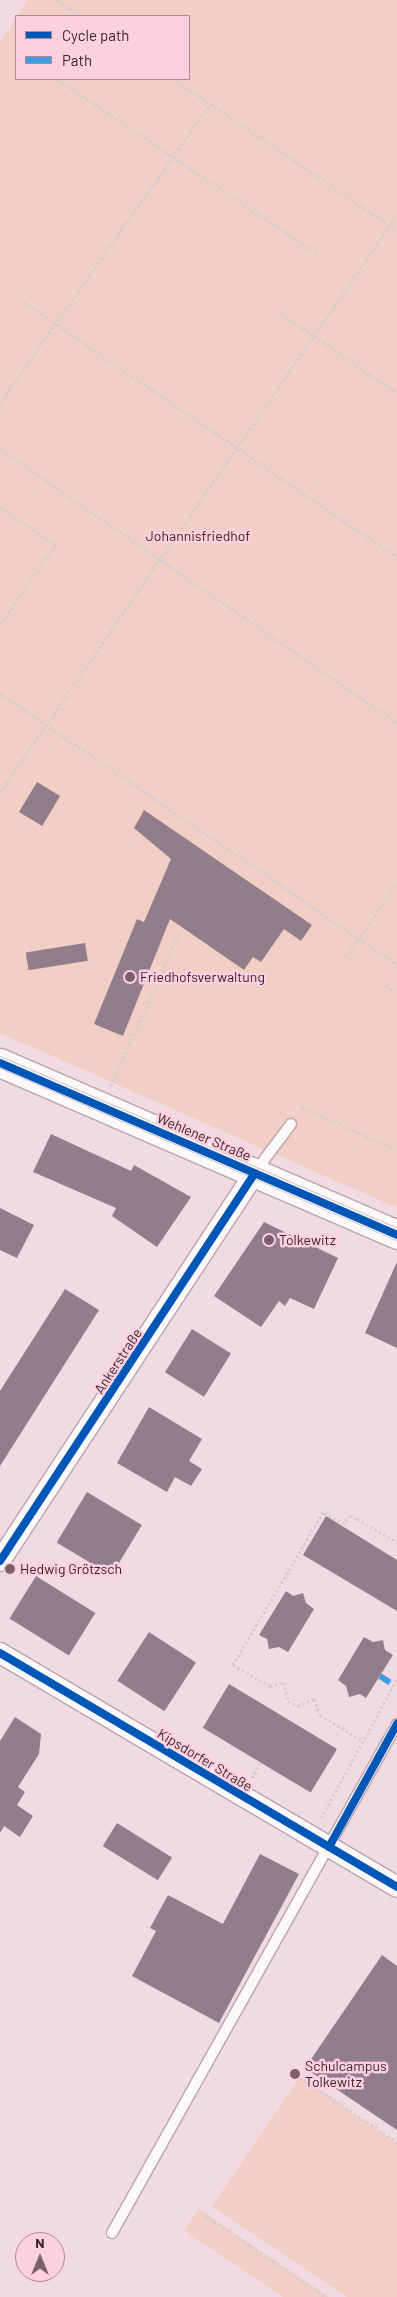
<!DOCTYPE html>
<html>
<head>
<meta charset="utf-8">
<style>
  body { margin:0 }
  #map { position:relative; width:397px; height:2297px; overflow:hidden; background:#f2dae3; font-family:Barlow,sans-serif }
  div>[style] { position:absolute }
  .green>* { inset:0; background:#f1cfc4 }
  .building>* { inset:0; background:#927e8a; transform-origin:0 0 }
  .path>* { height:3px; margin-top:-1.5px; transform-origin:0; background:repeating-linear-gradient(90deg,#d5cdd0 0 2.5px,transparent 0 5px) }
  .roads { filter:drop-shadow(1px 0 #baa3ad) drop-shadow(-1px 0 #baa3ad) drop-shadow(0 1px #baa3ad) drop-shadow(0 -1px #baa3ad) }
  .lane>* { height:10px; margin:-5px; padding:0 5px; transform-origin:5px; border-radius:5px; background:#fdf9fb }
  .street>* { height:20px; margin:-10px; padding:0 10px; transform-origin:10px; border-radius:10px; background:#fdf9fb }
  .secondary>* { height:28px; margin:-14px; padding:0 14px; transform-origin:14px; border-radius:14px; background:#fdf9fb }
  .tram>* { height:1px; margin:-0.5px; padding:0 0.5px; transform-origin:0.5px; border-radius:0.5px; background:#cdc6c9 }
  .quiet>* { height:6px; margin-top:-3px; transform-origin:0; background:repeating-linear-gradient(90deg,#3e9be1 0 12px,transparent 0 18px) }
  .cycleway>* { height:8px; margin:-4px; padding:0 4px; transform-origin:4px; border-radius:4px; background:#0057b8 }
  .dots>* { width:14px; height:14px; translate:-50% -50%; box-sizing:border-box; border:2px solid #fcd0e0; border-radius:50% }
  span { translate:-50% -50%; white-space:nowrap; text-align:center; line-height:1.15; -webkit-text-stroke:5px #fcd0e0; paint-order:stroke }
  .park-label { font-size:14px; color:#412411 }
  .poi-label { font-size:14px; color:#391f2a }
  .left { translate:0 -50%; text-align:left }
  .street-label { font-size:14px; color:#391f2a }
  .legend { position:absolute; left:15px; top:15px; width:175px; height:65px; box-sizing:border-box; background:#fcd0e0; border:1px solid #ae8997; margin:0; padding:6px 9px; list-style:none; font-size:15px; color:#391f2a }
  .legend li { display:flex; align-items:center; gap:10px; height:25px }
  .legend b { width:25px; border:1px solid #ae8997 }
  .north { position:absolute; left:15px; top:2232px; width:50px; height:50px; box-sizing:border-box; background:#fcd0e0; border:1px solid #ae8997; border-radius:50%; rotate:0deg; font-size:14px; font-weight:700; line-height:20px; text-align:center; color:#391f2a }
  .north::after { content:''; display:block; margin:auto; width:18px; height:22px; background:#7a606b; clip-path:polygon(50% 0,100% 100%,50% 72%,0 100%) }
</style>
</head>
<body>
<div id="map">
  <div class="green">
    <div style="clip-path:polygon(27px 0,397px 0,397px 1208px,0 1033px,0 43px,16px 18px,16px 79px,189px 79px,189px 16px,17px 16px)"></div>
    <div style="clip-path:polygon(300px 2077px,397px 2143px,397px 2297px,347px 2297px,212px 2206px)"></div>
    <div style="clip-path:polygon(199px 2209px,329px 2297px,283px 2297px,184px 2230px)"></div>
  </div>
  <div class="building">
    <div style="left:37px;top:782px;width:27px;height:35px;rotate:31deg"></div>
    <div style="clip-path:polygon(144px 810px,312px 925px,301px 941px,284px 929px,261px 962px,253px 957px,244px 970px,170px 919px,123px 1036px,94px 1024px,137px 919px,144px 922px,171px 859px,134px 828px)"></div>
    <div style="left:85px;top:943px;width:18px;height:60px;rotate:81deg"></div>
    <div style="clip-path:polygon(51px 1134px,131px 1171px,134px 1165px,191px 1197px,157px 1247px,112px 1216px,116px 1208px,33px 1172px)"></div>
    <div style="clip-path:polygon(0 1208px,34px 1225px,17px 1258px,0 1250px)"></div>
    <div style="clip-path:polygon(264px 1222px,338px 1258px,314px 1309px,290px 1298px,285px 1306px,279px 1301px,261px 1327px,214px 1296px)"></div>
    <div style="clip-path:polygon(397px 1262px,397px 1348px,365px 1333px)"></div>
    <div style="clip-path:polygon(65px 1289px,99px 1310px,0 1466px,0 1391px)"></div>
    <div style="left:192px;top:1329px;width:46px;height:51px;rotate:32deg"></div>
    <div style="clip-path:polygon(149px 1407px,202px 1439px,189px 1461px,202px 1469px,191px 1486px,175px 1477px,167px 1492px,117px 1463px)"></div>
    <div style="left:87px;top:1492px;width:64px;height:59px;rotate:31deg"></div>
    <div style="clip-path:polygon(326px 1516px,397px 1560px,397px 1611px,303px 1555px)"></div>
    <div style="left:36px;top:1576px;width:70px;height:50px;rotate:32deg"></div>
    <div style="clip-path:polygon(286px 1591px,293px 1596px,303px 1593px,306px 1603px,314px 1609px,288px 1652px,279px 1647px,269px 1649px,267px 1639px,259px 1635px)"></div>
    <div style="left:149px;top:1632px;width:56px;height:58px;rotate:33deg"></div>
    <div style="clip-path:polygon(364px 1637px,373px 1642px,383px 1640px,385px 1650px,393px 1655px,366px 1698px,360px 1694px,349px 1697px,346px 1686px,338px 1680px)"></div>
    <div style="left:229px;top:1684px;width:126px;height:51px;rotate:31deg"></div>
    <div style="clip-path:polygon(15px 1717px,41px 1734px,39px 1754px,18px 1787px,25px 1792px,17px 1805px,33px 1816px,20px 1837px,4px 1826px,0 1833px,0 1741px)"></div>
    <div style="left:117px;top:1823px;width:65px;height:27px;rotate:32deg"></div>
    <div style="clip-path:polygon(260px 1854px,299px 1874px,219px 2023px,132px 1976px,156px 1931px,150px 1928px,168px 1895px,223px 1924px)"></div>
    <div style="clip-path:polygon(382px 1955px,397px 1966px,397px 2130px,305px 2068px)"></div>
  </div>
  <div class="path">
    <div style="left:57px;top:0;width:29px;rotate:34deg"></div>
    <div style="left:57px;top:79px;width:313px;rotate:33.9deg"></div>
    <div style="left:173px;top:79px;width:270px;rotate:34deg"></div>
    <div style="left:24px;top:302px;width:452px;rotate:34.4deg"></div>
    <div style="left:277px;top:311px;width:145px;rotate:34.3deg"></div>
    <div style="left:0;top:403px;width:365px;rotate:-54.9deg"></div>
    <div style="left:0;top:449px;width:482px;rotate:34.6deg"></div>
    <div style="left:0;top:507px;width:67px;rotate:34.6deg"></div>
    <div style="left:55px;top:545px;width:97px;rotate:124.5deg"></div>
    <div style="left:0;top:693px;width:481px;rotate:34.4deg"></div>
    <div style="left:0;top:792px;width:700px;rotate:-55.47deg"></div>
    <div style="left:345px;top:957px;width:90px;rotate:-54.5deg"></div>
    <div style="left:386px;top:985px;width:14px;rotate:36deg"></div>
    <div style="left:111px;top:1086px;width:167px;rotate:-66deg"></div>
    <div style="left:302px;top:1107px;width:104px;rotate:24.4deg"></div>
    <div style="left:357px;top:1519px;width:8px;rotate:-150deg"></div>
    <div style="left:350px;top:1515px;width:11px;rotate:124deg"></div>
    <div style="left:344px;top:1524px;width:24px;rotate:-150deg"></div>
    <div style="left:323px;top:1512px;width:178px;rotate:120.5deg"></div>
    <div style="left:233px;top:1665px;width:43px;rotate:29.6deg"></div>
    <div style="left:270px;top:1686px;width:14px;rotate:-17deg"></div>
    <div style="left:283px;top:1682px;width:20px;rotate:75deg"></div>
    <div style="left:288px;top:1701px;width:11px;rotate:27deg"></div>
    <div style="left:298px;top:1706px;width:17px;rotate:-24deg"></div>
    <div style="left:314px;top:1699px;width:17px;rotate:69deg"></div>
    <div style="left:320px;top:1715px;width:50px;rotate:31.2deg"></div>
    <div style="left:357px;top:1519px;width:46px;rotate:29.9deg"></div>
    <div style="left:252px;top:1778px;width:19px;rotate:-62deg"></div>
    <div style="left:321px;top:1818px;width:158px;rotate:-61.3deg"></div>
    <div style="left:300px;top:2077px;width:117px;rotate:33.8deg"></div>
    <div style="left:307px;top:2081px;width:9px;rotate:-58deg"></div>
    <div style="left:206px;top:2216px;width:145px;rotate:34deg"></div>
  </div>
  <div class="roads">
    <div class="lane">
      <div style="left:255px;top:1172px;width:60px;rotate:-53.1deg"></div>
      <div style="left:112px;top:2233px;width:583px;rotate:-60.75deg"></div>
    </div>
    <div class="street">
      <div style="left:0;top:1561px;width:464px;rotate:-56.7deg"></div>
      <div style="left:0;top:1653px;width:461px;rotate:30.5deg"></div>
    </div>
    <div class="secondary">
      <div style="left:0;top:1063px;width:433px;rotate:23.4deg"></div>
    </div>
  </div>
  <div class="tram">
    <div style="left:0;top:1056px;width:433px;rotate:23.4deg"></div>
    <div style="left:0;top:1068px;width:433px;rotate:23.5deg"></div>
  </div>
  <div class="quiet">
    <div style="left:380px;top:1676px;width:17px;rotate:33deg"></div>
  </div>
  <div class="cycleway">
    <div style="left:0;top:1063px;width:433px;rotate:23.4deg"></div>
    <div style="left:0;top:1561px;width:464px;rotate:-56.7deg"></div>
    <div style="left:0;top:1653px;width:461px;rotate:30.5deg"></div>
    <div style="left:329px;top:1847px;width:141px;rotate:-61.1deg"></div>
  </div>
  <div class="dots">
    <div style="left:130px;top:977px;background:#7a606b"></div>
    <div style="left:269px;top:1240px;background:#7a606b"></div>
    <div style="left:10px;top:1569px;background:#7a606b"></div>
    <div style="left:295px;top:2074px;background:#7a606b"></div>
  </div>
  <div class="park-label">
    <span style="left:198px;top:536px">Johannisfriedhof</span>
  </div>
  <div class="poi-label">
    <span class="left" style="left:140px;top:977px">Friedhofsverwaltung</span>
    <span class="left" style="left:279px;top:1240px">Tolkewitz</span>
    <span class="left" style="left:20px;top:1569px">Hedwig Grötzsch</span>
    <span class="left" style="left:305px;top:2074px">Schulcampus<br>Tolkewitz</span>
  </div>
  <div class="street-label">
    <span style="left:204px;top:1137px;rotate:23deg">Wehlener Straße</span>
    <span style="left:118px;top:1361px;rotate:-57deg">Ankerstraße</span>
    <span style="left:205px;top:1760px;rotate:31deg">Kipsdorfer Straße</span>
  </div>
  <ul class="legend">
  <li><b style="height:6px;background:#0057b8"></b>Cycle path</li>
  <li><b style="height:6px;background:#3e9be1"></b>Path</li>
  </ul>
  <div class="north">N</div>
</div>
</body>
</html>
